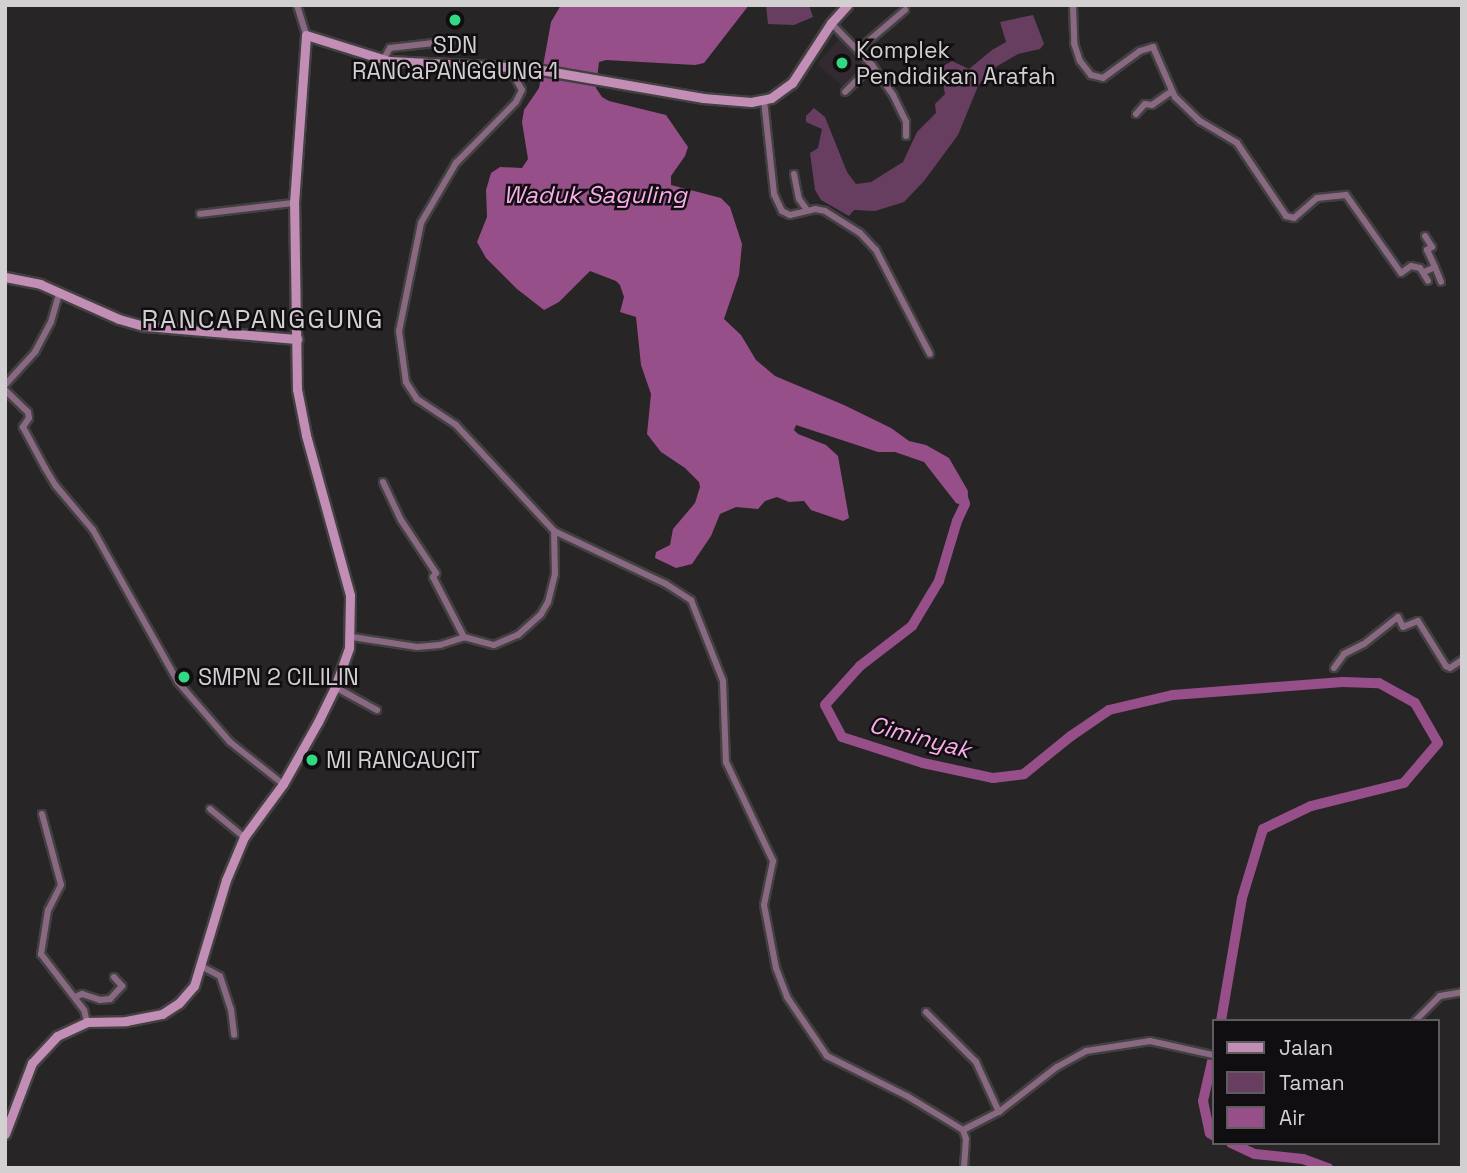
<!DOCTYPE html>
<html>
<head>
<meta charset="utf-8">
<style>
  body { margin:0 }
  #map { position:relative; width:1467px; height:1173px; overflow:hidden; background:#282527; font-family:"Space Grotesk",sans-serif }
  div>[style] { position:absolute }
  .built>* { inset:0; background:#332a31; transform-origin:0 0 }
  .green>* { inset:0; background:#683e60 }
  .water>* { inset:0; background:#964f88 }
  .river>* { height:10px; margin:-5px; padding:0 5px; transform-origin:5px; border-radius:5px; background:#964f88 }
  .roads { filter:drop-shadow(2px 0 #434042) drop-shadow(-2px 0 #434042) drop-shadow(0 2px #434042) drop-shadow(0 -2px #434042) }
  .minor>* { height:6px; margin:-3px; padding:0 3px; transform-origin:3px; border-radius:3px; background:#896981 }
  .secondary>* { height:9px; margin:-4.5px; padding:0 4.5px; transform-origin:4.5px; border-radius:4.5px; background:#c28eb6 }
  .dots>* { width:19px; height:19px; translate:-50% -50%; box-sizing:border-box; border:4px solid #100e10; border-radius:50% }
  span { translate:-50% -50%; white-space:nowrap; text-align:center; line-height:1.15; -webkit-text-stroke:5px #100e10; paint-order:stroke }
  .poi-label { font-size:23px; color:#d3d0d2 }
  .left { translate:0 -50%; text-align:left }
  .water-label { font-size:24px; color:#fbacea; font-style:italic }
  .quarter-label { font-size:26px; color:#d3d0d2; letter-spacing:2px }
  .frame { position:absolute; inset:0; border:7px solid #d3d0d2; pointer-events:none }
  .legend { position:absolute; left:1212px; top:1019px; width:228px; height:126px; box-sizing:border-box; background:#100e10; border:2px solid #5e5c5e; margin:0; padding:9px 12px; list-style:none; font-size:21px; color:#d3d0d2 }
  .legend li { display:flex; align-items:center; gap:14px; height:35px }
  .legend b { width:35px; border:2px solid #5e5c5e }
</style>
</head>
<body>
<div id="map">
  <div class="built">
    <div style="left:839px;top:39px;width:37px;height:33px;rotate:41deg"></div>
  </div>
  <div class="green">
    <div style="clip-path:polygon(766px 5px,809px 5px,813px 17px,794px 25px,768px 24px)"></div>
    <div style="clip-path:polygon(1033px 15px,1044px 44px,1040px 49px,1018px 54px,989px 71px,978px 86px,958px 135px,924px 181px,904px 202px,875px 211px,854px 210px,849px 216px,821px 200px,815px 190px,810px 153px,818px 148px,822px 129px,806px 122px,806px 116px,814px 108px,825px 117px,847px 172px,856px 184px,871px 182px,903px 162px,917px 132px,936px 113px,935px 104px,945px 94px,940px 68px,952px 61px,969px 69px,992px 50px,1006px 42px,1000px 22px)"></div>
  </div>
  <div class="water">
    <div style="clip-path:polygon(561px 5px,749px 5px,704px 63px,695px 65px,606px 60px,599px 62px,596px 88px,602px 97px,609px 101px,666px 115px,688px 147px,685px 156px,671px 176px,671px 185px,721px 198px,730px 207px,742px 244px,739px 275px,724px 319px,741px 335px,756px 360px,775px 376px,844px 405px,891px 428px,909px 441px,926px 445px,949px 458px,968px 491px,967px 507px,956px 503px,924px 462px,895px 452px,878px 452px,796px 425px,794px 430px,798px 434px,826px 445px,838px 456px,849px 518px,843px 521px,811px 510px,804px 501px,789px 502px,777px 497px,765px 501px,758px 509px,736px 507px,720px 514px,711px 536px,692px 564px,676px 568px,655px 558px,656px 552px,670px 545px,673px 529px,695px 503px,700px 487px,699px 482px,685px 468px,661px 452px,647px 434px,651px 394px,641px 365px,636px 317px,620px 312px,624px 297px,620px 285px,616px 281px,590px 271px,559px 302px,544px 310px,517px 289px,486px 258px,477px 242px,487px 217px,486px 190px,491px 173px,500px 167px,522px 168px,528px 159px,522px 122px,524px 110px,539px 88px,551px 22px)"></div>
  </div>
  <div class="river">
    <div style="left:962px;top:494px;width:10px;rotate:73deg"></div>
    <div style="left:965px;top:504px;width:19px;rotate:115deg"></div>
    <div style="left:957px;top:521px;width:63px;rotate:106.7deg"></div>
    <div style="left:939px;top:581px;width:52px;rotate:121deg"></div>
    <div style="left:912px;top:626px;width:66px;rotate:142.4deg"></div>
    <div style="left:860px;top:666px;width:52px;rotate:131.9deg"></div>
    <div style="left:825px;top:705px;width:36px;rotate:62deg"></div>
    <div style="left:842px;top:737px;width:85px;rotate:17.8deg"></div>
    <div style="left:923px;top:763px;width:72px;rotate:12.1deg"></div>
    <div style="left:993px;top:778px;width:31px;rotate:-7deg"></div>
    <div style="left:1024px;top:774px;width:60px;rotate:-39deg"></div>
    <div style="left:1071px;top:736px;width:46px;rotate:-34.4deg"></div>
    <div style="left:1109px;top:710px;width:66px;rotate:-13.2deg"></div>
    <div style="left:1173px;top:695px;width:170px;rotate:-4.4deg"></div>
    <div style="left:1343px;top:682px;width:36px;rotate:2deg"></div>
    <div style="left:1379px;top:683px;width:41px;rotate:29.1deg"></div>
    <div style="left:1415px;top:703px;width:46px;rotate:60.1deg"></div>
    <div style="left:1438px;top:743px;width:52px;rotate:130.4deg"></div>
    <div style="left:1404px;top:783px;width:96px;rotate:166.1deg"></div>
    <div style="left:1311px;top:806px;width:53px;rotate:154.4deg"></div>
    <div style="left:1263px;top:829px;width:72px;rotate:106.9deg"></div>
    <div style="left:1242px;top:898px;width:125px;rotate:99.7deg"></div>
    <div style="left:1213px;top:1057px;width:45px;rotate:102.8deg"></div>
    <div style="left:1203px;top:1101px;width:33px;rotate:78deg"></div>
    <div style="left:1210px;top:1133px;width:4px;rotate:34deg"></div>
    <div style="left:1231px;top:1143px;width:26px;rotate:25deg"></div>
    <div style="left:1255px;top:1154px;width:48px;rotate:5.9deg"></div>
    <div style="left:1303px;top:1159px;width:27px;rotate:20deg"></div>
  </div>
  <div class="roads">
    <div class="minor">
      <div style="left:297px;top:5px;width:31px;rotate:73deg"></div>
      <div style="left:1073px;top:5px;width:38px;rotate:88deg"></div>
      <div style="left:1074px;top:43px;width:19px;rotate:72deg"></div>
      <div style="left:1080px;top:61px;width:18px;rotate:52deg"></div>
      <div style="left:1091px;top:75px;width:12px;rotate:14deg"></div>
      <div style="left:1103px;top:78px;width:46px;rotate:-36.1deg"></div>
      <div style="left:1140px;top:51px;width:14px;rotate:-17deg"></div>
      <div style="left:1153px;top:47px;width:55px;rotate:66.3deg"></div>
      <div style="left:1175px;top:97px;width:35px;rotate:44deg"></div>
      <div style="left:1200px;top:121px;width:43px;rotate:30.7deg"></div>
      <div style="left:1237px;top:143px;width:88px;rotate:56.1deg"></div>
      <div style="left:1286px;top:216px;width:8px;rotate:14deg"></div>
      <div style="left:1294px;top:218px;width:30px;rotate:-41deg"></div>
      <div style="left:1317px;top:198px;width:29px;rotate:-6deg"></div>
      <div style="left:1346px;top:195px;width:95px;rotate:54.8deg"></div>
      <div style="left:1401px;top:273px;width:12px;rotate:-35deg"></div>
      <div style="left:1411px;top:266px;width:9px;rotate:13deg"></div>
      <div style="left:1420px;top:268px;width:15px;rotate:58deg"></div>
      <div style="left:831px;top:23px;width:59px;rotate:45.7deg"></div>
      <div style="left:872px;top:65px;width:38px;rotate:135deg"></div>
      <div style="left:858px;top:50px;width:62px;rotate:-40.4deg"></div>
      <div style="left:383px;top:60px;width:14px;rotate:-60deg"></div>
      <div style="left:390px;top:48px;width:61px;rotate:-6.5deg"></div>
      <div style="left:872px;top:65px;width:37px;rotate:55deg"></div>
      <div style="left:893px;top:95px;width:30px;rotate:64deg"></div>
      <div style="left:906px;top:122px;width:14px;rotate:90deg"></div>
      <div style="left:513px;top:67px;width:7px;rotate:90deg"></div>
      <div style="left:513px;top:74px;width:18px;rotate:61deg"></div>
      <div style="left:522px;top:90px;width:13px;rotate:117deg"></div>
      <div style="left:516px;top:102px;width:86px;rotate:134.5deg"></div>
      <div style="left:456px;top:163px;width:69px;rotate:120.3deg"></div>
      <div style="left:421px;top:223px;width:110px;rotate:101.5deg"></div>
      <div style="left:399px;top:331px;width:51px;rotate:82.2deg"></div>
      <div style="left:406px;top:382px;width:20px;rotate:57deg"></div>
      <div style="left:417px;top:399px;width:47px;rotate:33.7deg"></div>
      <div style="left:456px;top:425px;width:144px;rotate:47.2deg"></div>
      <div style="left:554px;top:531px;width:124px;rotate:25.3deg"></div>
      <div style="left:666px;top:584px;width:30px;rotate:33deg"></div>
      <div style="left:691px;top:600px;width:87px;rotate:68.4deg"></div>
      <div style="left:723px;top:681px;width:81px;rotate:87.9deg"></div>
      <div style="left:726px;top:762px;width:110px;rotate:64.6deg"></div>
      <div style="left:773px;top:861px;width:45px;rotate:101.6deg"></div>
      <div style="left:764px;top:905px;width:64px;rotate:79.2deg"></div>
      <div style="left:776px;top:968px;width:31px;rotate:69deg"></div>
      <div style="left:787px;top:997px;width:71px;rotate:55.9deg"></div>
      <div style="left:827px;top:1056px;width:89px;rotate:26.6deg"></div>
      <div style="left:907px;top:1096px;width:66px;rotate:31.3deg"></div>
      <div style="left:963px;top:1130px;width:9px;rotate:72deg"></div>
      <div style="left:966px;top:1139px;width:29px;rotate:94deg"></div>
      <div style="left:764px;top:100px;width:95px;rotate:83.9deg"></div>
      <div style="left:774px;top:194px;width:19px;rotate:65deg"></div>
      <div style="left:782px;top:211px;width:9px;rotate:27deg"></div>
      <div style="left:790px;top:215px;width:26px;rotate:-13deg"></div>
      <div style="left:815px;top:209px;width:10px;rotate:11deg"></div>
      <div style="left:825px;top:211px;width:41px;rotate:32.2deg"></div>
      <div style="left:860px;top:233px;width:23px;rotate:47deg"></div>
      <div style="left:876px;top:250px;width:117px;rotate:62.6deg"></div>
      <div style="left:1136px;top:114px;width:13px;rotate:-48deg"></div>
      <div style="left:1145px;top:104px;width:7px;rotate:8deg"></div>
      <div style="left:1152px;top:105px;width:24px;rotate:-35deg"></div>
      <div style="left:794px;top:174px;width:25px;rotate:79deg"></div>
      <div style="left:799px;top:199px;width:14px;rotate:54deg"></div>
      <div style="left:200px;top:214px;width:95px;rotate:-6.7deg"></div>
      <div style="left:1435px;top:267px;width:16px;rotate:68deg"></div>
      <div style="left:1424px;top:272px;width:12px;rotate:-24deg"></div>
      <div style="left:1435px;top:267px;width:19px;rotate:-115deg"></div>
      <div style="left:1427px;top:250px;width:6px;rotate:-31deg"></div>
      <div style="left:1432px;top:247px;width:13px;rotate:-122deg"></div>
      <div style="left:5px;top:385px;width:45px;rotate:-47.7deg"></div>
      <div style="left:35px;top:352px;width:34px;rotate:-62deg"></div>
      <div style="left:51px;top:322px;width:29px;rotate:-74deg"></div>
      <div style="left:5px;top:390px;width:32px;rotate:44deg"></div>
      <div style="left:28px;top:412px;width:6px;rotate:81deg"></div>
      <div style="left:29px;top:418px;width:11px;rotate:124deg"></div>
      <div style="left:23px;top:427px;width:47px;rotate:61.8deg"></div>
      <div style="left:45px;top:468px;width:21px;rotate:59deg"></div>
      <div style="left:56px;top:486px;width:57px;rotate:49.9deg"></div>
      <div style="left:93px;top:530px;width:174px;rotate:60.8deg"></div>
      <div style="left:178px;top:682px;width:79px;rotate:49.1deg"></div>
      <div style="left:230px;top:742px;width:68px;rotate:38.4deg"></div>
      <div style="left:383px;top:482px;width:42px;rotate:64.7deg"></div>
      <div style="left:401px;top:520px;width:64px;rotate:56.6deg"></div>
      <div style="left:436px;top:573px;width:5px;rotate:127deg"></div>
      <div style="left:433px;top:577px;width:68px;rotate:62.7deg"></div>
      <div style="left:352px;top:637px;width:66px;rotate:8.7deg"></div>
      <div style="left:417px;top:647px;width:23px;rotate:-5deg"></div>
      <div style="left:440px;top:645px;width:25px;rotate:-18deg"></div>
      <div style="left:464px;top:637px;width:31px;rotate:15deg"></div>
      <div style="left:494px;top:645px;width:26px;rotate:-23deg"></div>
      <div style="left:518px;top:635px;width:31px;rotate:-42deg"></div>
      <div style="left:541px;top:614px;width:14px;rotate:-60deg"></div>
      <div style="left:548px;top:602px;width:29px;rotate:-76deg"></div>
      <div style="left:555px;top:574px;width:43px;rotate:-91.3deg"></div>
      <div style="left:1334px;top:668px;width:17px;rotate:-54deg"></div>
      <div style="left:1344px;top:654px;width:22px;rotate:-27deg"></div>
      <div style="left:1364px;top:644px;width:43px;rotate:-38.5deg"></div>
      <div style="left:1398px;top:617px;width:11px;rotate:63deg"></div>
      <div style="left:1403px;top:627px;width:16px;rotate:-22deg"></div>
      <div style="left:1418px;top:621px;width:53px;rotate:58.1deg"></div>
      <div style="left:1446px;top:666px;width:4px;rotate:27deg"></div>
      <div style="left:1450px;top:668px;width:14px;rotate:-34deg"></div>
      <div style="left:335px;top:687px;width:48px;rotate:28.7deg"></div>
      <div style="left:210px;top:809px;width:44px;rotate:39.5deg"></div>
      <div style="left:42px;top:814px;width:73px;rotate:75deg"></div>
      <div style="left:61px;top:885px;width:28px;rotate:117deg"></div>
      <div style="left:48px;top:910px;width:45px;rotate:99deg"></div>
      <div style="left:41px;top:954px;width:71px;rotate:52.5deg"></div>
      <div style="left:84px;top:1010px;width:12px;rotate:76deg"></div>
      <div style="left:201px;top:966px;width:21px;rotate:28deg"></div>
      <div style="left:220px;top:976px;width:35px;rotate:72deg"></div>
      <div style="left:231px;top:1009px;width:26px;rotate:83deg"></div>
      <div style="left:75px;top:997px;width:8px;rotate:-23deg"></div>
      <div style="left:82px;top:994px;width:19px;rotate:18deg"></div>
      <div style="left:100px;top:1000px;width:10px;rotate:-6deg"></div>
      <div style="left:110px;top:999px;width:18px;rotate:-47deg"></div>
      <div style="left:122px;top:986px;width:12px;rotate:-132deg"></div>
      <div style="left:926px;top:1012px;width:71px;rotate:45deg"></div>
      <div style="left:976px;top:1062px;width:55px;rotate:65.3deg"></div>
      <div style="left:1415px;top:1021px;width:35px;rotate:-45deg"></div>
      <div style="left:1440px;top:996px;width:22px;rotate:-10deg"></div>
      <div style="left:963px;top:1130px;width:42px;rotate:-27.2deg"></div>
      <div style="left:1000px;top:1111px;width:72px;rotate:-37.7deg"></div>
      <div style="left:1057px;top:1067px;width:33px;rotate:-29deg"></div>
      <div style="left:1086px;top:1051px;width:65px;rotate:-8.9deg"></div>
      <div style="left:1150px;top:1041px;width:65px;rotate:12.5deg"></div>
    </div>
    <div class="secondary">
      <div style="left:5px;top:277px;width:36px;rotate:11deg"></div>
      <div style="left:40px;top:284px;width:86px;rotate:23.9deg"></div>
      <div style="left:119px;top:319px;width:26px;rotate:16deg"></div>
      <div style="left:144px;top:326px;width:154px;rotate:4.9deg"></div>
      <div style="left:5px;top:1134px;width:76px;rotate:-69.2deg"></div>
      <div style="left:32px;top:1063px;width:37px;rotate:-47deg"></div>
      <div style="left:57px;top:1036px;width:33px;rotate:-25deg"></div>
      <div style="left:87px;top:1022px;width:39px;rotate:-1deg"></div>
      <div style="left:126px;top:1021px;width:37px;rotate:-11deg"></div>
      <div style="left:162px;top:1014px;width:20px;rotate:-33deg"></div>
      <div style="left:179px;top:1003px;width:23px;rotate:-49deg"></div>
      <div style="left:194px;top:986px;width:111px;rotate:-73.2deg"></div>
      <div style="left:226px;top:880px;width:47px;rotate:-67.3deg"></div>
      <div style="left:244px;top:837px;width:66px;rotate:-53.7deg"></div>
      <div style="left:283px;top:784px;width:71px;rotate:-60.6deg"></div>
      <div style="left:318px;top:722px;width:39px;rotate:-64deg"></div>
      <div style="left:335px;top:687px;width:41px;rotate:-70.3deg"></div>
      <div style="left:349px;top:648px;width:53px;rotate:-88.9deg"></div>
      <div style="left:350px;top:595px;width:166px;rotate:-105.4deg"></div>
      <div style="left:306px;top:435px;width:47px;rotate:-101.1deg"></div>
      <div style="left:297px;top:389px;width:186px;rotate:-90.9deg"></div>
      <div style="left:294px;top:203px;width:168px;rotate:-85.9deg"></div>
      <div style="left:306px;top:35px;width:87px;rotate:17.4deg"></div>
      <div style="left:389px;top:61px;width:141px;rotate:2.8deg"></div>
      <div style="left:530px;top:68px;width:176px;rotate:9.8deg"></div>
      <div style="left:703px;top:98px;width:48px;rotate:4.8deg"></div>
      <div style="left:751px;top:102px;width:20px;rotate:-11deg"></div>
      <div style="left:771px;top:98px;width:26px;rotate:-36deg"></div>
      <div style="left:792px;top:83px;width:72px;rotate:-57deg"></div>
      <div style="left:831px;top:23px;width:24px;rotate:-48deg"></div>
    </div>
  </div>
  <div class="dots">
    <div style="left:455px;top:20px;background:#32d882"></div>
    <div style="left:842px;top:63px;background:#32d882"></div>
    <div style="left:184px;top:677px;background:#32d882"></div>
    <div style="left:312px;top:760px;background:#32d882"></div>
  </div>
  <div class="poi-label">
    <span style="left:455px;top:58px">SDN<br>RANCaPANGGUNG 1</span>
    <span class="left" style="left:856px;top:63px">Komplek<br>Pendidikan Arafah</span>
    <span class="left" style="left:198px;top:677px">SMPN 2 CILILIN</span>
    <span class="left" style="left:326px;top:760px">MI RANCAUCIT</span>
  </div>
  <div class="water-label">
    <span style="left:595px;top:195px">Waduk Saguling</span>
    <span style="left:920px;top:737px;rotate:15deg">Ciminyak</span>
  </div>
  <div class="quarter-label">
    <span style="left:263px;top:320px">RANCAPANGGUNG</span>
  </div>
  <div class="frame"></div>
  <ul class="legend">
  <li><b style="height:9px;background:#c28eb6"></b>Jalan</li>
  <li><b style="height:19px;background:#683e60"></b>Taman</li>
  <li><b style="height:19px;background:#964f88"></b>Air</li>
  </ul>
</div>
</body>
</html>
